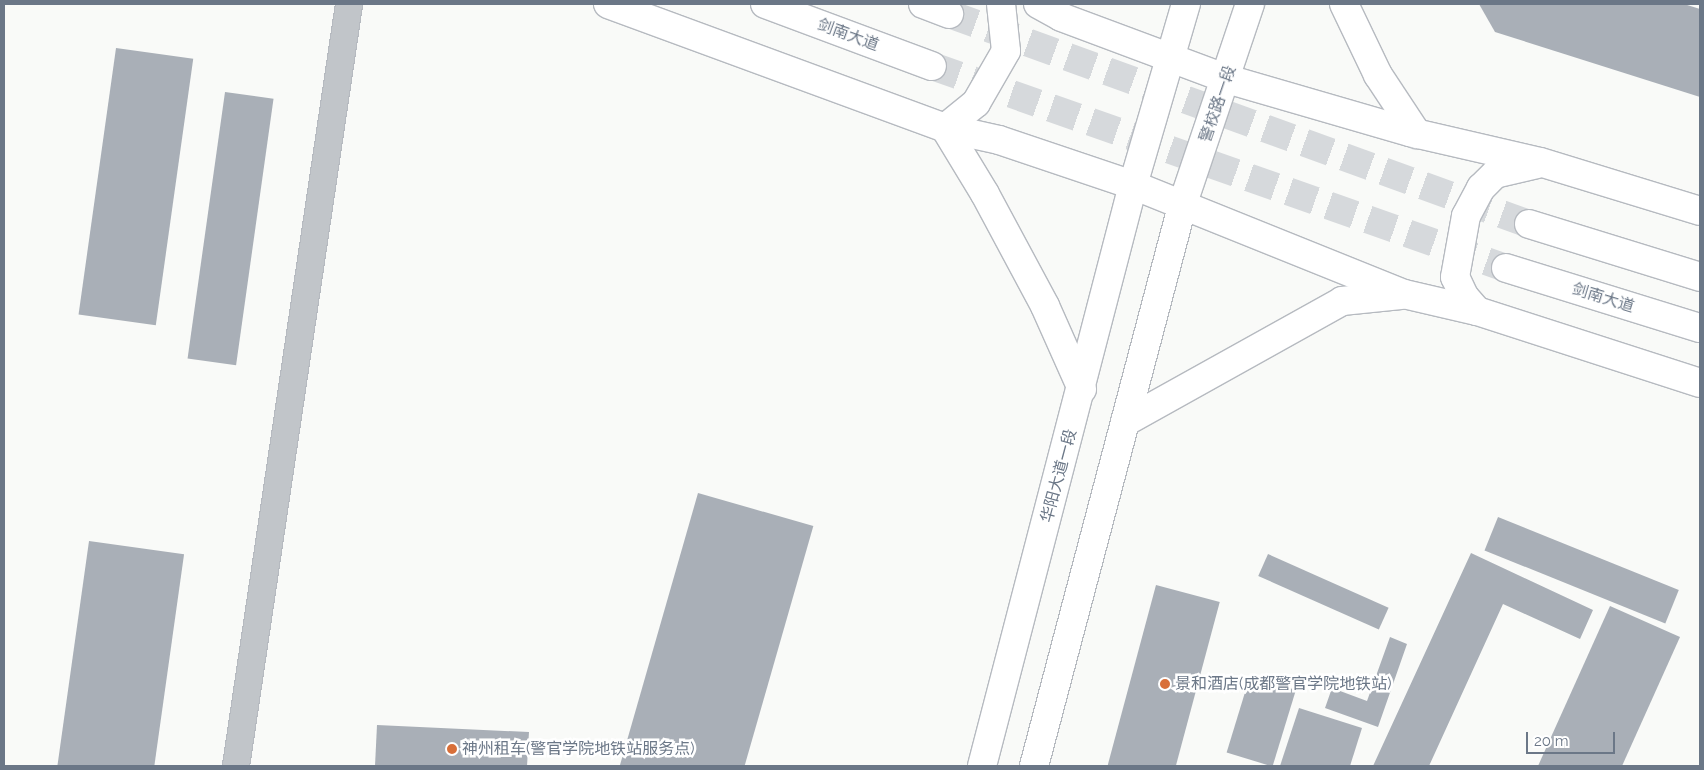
<!DOCTYPE html>
<html>
<head>
<meta charset="utf-8">
<style>
  body { margin:0 }
  #map { position:relative; width:1704px; height:770px; overflow:hidden; background:#f9faf8; font-family:Raleway,"Noto Sans SC",sans-serif }
  div>[style] { position:absolute }
  .building>* { inset:0; background:#a9afb7; transform-origin:0 0 }
  .highway-tunnel>* { height:28px; margin-top:-14px; transform-origin:0; background:repeating-linear-gradient(90deg,#d6d9dc 0 28px,transparent 0 42px) }
  .roads { filter:drop-shadow(1px 0 #b6bac0) drop-shadow(-1px 0 #b6bac0) drop-shadow(0 1px #b6bac0) drop-shadow(0 -1px #b6bac0) }
  .street>* { height:26px; margin:-13px; padding:0 13px; transform-origin:13px; border-radius:13px; background:#c1c5c9 }
  .secondary>* { height:28px; margin:-14px; padding:0 14px; transform-origin:14px; border-radius:14px; background:#fff }
  .highway>* { height:28px; margin:-14px; padding:0 14px; transform-origin:14px; border-radius:14px; background:#fff }
  .dots>* { width:14px; height:14px; translate:-50% -50%; box-sizing:border-box; border:2px solid #fff; border-radius:50% }
  span { translate:-50% -50%; white-space:nowrap; text-align:center; line-height:1.15; -webkit-text-stroke:5px #fff; paint-order:stroke }
  .street-label { font-size:16px; color:#6b7787 }
  .poi-label { font-size:16px; color:#6b7787 }
  .left { translate:0 -50%; text-align:left }
  .frame { position:absolute; inset:0; border:5px solid #6b7787; pointer-events:none }
  .scale { position:absolute; left:1526px; top:732px; width:89px; height:22px; box-sizing:border-box; border:2px solid #6b7787; border-top:0; padding-left:6px; font-size:15px; line-height:18px; white-space:nowrap; color:#6b7787; -webkit-text-stroke:4px #fff; paint-order:stroke }
</style>
</head>
<body>
<div id="map">
  <div class="building">
    <div style="clip-path:polygon(1479px 4px,1684px 4px,1700px 9px,1700px 97px,1495px 32px)"></div>
    <div style="left:116px;top:48px;width:78px;height:269px;rotate:8deg"></div>
    <div style="left:225px;top:92px;width:49px;height:269px;rotate:8deg"></div>
    <div style="left:698px;top:493px;width:120px;height:284px;rotate:16deg"></div>
    <div style="left:1498px;top:517px;width:195px;height:36px;rotate:22deg"></div>
    <div style="left:89px;top:541px;width:96px;height:227px;rotate:8deg"></div>
    <div style="clip-path:polygon(1471px 553px,1593px 610px,1580px 639px,1503px 604px,1429px 766px,1373px 766px)"></div>
    <div style="left:1268px;top:554px;width:132px;height:24px;rotate:24deg"></div>
    <div style="left:1156px;top:585px;width:66px;height:187px;rotate:15deg"></div>
    <div style="clip-path:polygon(1610px 606px,1680px 637px,1622px 766px,1538px 766px)"></div>
    <div style="clip-path:polygon(1390px 637px,1407px 644px,1378px 727px,1325px 708px,1332px 688px,1367px 701px)"></div>
    <div style="left:1250px;top:676px;width:48px;height:80px;rotate:17deg"></div>
    <div style="clip-path:polygon(1299px 708px,1362px 728px,1350px 766px,1280px 766px)"></div>
    <div style="clip-path:polygon(377px 725px,529px 732px,527px 766px,375px 766px)"></div>
  </div>
  <div class="highway-tunnel">
    <div style="left:949px;top:14px;width:617px;rotate:19.9deg"></div>
    <div style="left:932px;top:66px;width:609px;rotate:19.39deg"></div>
  </div>
  <div class="roads">
    <div class="street">
      <div style="left:236px;top:766px;width:770px;rotate:-81.56deg"></div>
    </div>
    <div class="secondary">
      <div style="left:608px;top:4px;width:359px;rotate:20.2deg"></div>
      <div style="left:945px;top:128px;width:55px;rotate:12.5deg"></div>
      <div style="left:999px;top:140px;width:141px;rotate:18.6deg"></div>
      <div style="left:1133px;top:185px;width:292px;rotate:21.9deg"></div>
      <div style="left:1404px;top:294px;width:75px;rotate:13.1deg"></div>
      <div style="left:1477px;top:311px;width:234px;rotate:17.9deg"></div>
      <div style="left:1001px;top:4px;width:47px;rotate:83.9deg"></div>
      <div style="left:1006px;top:51px;width:60px;rotate:120deg"></div>
      <div style="left:976px;top:103px;width:40px;rotate:141deg"></div>
      <div style="left:945px;top:128px;width:77px;rotate:58.8deg"></div>
      <div style="left:985px;top:194px;width:127px;rotate:61.8deg"></div>
      <div style="left:1045px;top:306px;width:91px;rotate:66deg"></div>
      <div style="left:1038px;top:4px;width:26px;rotate:29deg"></div>
      <div style="left:1061px;top:17px;width:177px;rotate:20.5deg"></div>
      <div style="left:1227px;top:79px;width:191px;rotate:16.2deg"></div>
      <div style="left:1410px;top:132px;width:133px;rotate:13deg"></div>
      <div style="left:1540px;top:162px;width:167px;rotate:17deg"></div>
      <div style="left:1344px;top:4px;width:79px;rotate:64.4deg"></div>
      <div style="left:1378px;top:75px;width:71px;rotate:56.5deg"></div>
      <div style="left:1477px;top:311px;width:20px;rotate:-131deg"></div>
      <div style="left:1464px;top:296px;width:21px;rotate:-115deg"></div>
      <div style="left:1455px;top:277px;width:62px;rotate:-79.8deg"></div>
      <div style="left:1466px;top:216px;width:32px;rotate:-62deg"></div>
      <div style="left:1481px;top:188px;width:20px;rotate:-45deg"></div>
      <div style="left:1495px;top:174px;width:43px;rotate:-13.4deg"></div>
      <div style="left:1125px;top:422px;width:248px;rotate:-29.1deg"></div>
      <div style="left:1342px;top:301px;width:59px;rotate:-5.8deg"></div>
      <div style="left:982px;top:766px;width:600px;rotate:-75.43deg"></div>
      <div style="left:1133px;top:185px;width:189px;rotate:-73.7deg"></div>
      <div style="left:1034px;top:766px;width:582px;rotate:-75.18deg"></div>
      <div style="left:1183px;top:203px;width:210px;rotate:-71.4deg"></div>
    </div>
    <div class="highway">
      <div style="left:765px;top:4px;width:178px;rotate:20.4deg"></div>
      <div style="left:923px;top:4px;width:28px;rotate:21deg"></div>
      <div style="left:1529px;top:224px;width:179px;rotate:17.2deg"></div>
      <div style="left:1506px;top:268px;width:203px;rotate:17.2deg"></div>
    </div>
  </div>
  <div class="dots">
    <div style="left:1165px;top:684px;background:#d86f39"></div>
    <div style="left:452px;top:749px;background:#d86f39"></div>
  </div>
  <div class="street-label">
    <span style="left:848px;top:35px;rotate:20deg">剑南大道</span>
    <span style="left:1218px;top:104px;rotate:-71deg">警校路一段</span>
    <span style="left:1603px;top:298px;rotate:17deg">剑南大道</span>
    <span style="left:1059px;top:476px;rotate:-75deg">华阳大道一段</span>
  </div>
  <div class="poi-label">
    <span class="left" style="left:1175px;top:684px">景和酒店(成都警官学院地铁站)</span>
    <span class="left" style="left:462px;top:749px">神州租车(警官学院地铁站服务点)</span>
  </div>
  <div class="frame"></div>
  <div class="scale">20 m</div>
</div>
</body>
</html>
